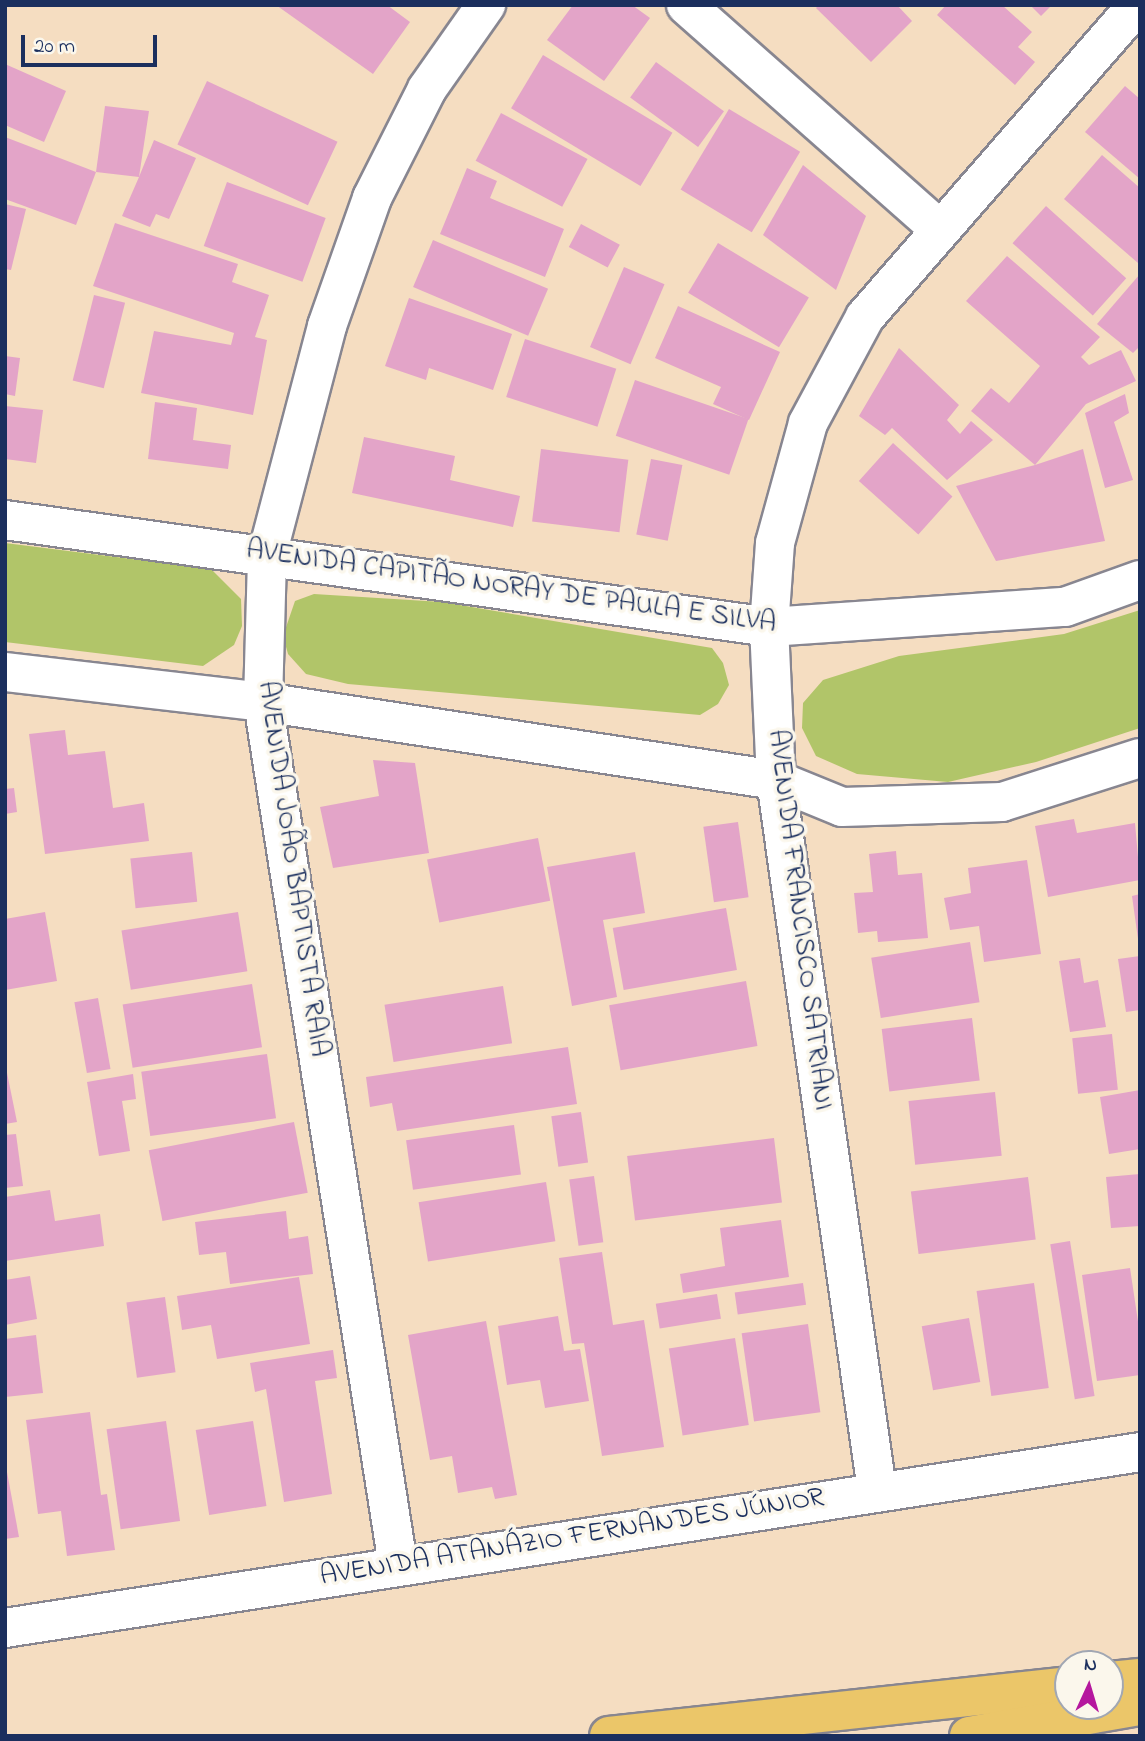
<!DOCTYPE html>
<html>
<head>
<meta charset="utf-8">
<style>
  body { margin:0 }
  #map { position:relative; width:1145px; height:1741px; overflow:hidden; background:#f5ddc1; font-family:"Indie Flower",sans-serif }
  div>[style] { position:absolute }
  .green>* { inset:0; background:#b1c569 }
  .building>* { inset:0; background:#e3a4c8; transform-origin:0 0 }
  .roads { filter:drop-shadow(2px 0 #888690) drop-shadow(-2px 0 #888690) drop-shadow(0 2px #888690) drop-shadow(0 -2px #888690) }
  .street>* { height:38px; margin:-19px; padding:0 19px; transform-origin:19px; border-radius:19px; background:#fff }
  .highway>* { height:38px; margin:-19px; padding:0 19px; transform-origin:19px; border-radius:19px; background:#ebc669 }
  span { translate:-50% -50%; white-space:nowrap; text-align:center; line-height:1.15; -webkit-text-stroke:7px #fbf7ec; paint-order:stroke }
  .street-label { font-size:28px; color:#1b2f5e }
  .frame { position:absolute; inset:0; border:7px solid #1b2f5e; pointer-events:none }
  .north { position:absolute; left:1054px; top:1650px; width:70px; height:70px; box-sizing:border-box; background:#fbf7ec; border:2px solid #a1a7b3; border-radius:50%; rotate:4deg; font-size:19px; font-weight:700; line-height:28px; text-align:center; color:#1b2f5e }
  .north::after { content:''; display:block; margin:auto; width:24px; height:32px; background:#b5179e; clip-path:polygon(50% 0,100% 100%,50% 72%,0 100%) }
  .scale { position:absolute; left:21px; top:35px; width:136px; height:32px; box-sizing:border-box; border:4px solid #1b2f5e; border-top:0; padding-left:9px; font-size:21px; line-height:24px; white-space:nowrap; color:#1b2f5e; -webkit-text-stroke:5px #fbf7ec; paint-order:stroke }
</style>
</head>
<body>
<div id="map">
  <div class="green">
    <div style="clip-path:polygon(5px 543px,211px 569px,241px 599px,242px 626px,234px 645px,203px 666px,5px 642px)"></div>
    <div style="clip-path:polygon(314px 594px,442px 602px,712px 648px,723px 663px,729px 685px,718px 704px,700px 715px,348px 684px,306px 674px,288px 654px,283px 636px,295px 601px)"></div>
    <div style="clip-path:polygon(1140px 610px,1140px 728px,1036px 762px,948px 782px,857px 774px,816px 756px,802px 728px,803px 703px,823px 680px,899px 656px,1064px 634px)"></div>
  </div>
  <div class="building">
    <div style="clip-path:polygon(276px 5px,387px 5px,410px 22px,373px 74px)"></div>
    <div style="clip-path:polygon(573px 5px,632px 5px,650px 18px,604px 81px,547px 40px)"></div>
    <div style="clip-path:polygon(819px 5px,897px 5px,912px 21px,871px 62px,816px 8px)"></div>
    <div style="clip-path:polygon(946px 5px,1002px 5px,1032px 32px,1018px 47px,1035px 62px,1015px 85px,937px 15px)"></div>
    <div style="clip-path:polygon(1030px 5px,1052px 5px,1041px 16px)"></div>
    <div style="left:543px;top:55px;width:151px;height:62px;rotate:31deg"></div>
    <div style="left:656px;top:62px;width:84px;height:44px;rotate:36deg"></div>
    <div style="clip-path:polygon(5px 64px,66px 91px,44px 142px,5px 125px)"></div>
    <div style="left:207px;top:81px;width:144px;height:70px;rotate:25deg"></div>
    <div style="clip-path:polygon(1125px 86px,1140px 99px,1140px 179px,1085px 132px)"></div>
    <div style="clip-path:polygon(105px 106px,149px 111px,139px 177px,154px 140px,196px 158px,169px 219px,156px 214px,150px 227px,122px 216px,139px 177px,96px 172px)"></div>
    <div style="left:729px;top:109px;width:83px;height:94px;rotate:31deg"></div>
    <div style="left:501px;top:113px;width:98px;height:54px;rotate:28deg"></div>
    <div style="clip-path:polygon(5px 137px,96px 172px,76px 225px,5px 199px)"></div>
    <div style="clip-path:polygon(1102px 155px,1140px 188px,1138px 263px,1064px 199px)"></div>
    <div style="clip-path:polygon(803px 165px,866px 216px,836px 290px,763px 235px)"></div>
    <div style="clip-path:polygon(467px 168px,497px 181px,490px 198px,564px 229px,545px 277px,440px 234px)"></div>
    <div style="left:227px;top:182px;width:105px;height:68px;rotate:20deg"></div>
    <div style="clip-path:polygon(5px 204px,26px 209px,11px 270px,5px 269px)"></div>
    <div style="left:1046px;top:206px;width:108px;height:50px;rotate:42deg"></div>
    <div style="clip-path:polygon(115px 223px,238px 264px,232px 282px,269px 295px,255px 337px,267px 340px,253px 415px,141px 393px,154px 331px,231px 345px,234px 333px,93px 286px)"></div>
    <div style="left:581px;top:224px;width:44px;height:26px;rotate:28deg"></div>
    <div style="left:433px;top:240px;width:125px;height:51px;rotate:23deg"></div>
    <div style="left:718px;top:243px;width:106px;height:58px;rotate:31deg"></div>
    <div style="clip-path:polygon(1007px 256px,1100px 337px,1081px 357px,1089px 365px,1121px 350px,1136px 381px,1086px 404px,1035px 465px,1083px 449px,1105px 541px,996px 561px,956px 486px,1035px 465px,971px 411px,991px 388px,1009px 403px,1040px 366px,966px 301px)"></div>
    <div style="left:624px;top:267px;width:44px;height:87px;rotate:23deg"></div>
    <div style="clip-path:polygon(1140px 274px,1140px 346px,1133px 353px,1097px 324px)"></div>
    <div style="left:94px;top:295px;width:32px;height:88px;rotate:14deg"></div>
    <div style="clip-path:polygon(409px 298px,512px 334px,493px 390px,429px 368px,426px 380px,385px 366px)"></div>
    <div style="clip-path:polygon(678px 306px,780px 352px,749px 420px,713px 404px,721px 387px,655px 358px)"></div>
    <div style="left:525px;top:339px;width:96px;height:61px;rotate:18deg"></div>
    <div style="clip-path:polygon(899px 348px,959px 405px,947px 420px,960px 434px,971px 421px,993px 440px,947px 480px,892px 428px,885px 435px,859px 416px)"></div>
    <div style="clip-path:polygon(5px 356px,20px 358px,15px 396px,5px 394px)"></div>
    <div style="left:635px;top:380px;width:120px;height:59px;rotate:19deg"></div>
    <div style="clip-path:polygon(1125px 394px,1129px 413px,1114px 422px,1133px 480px,1105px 488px,1085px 413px)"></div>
    <div style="clip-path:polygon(155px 402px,197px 408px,193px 440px,231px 445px,228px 469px,148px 459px)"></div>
    <div style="clip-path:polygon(5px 406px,43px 410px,36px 463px,5px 459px)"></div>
    <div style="clip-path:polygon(364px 437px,455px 456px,450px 480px,520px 496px,513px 527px,352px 493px)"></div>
    <div style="left:893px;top:443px;width:80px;height:51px;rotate:42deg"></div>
    <div style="left:541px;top:449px;width:88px;height:73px;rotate:7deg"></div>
    <div style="left:651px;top:459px;width:32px;height:77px;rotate:11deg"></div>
    <div style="clip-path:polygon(65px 730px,68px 755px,105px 751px,113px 808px,144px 803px,149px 841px,45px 854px,29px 734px)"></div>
    <div style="clip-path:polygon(373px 760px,415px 763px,429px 853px,333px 868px,320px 807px,379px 796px)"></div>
    <div style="clip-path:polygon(14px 788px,17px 812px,5px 814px,5px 789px)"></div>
    <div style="clip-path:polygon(1074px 819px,1077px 833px,1135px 823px,1140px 880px,1048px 897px,1035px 826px)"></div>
    <div style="left:738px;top:822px;width:76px;height:35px;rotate:82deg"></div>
    <div style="left:538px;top:838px;width:64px;height:113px;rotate:79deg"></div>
    <div style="clip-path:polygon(896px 851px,898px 875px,922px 873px,928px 938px,878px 942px,877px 931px,858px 933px,854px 893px,873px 892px,869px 854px)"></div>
    <div style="left:192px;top:852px;width:50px;height:62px;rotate:84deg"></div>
    <div style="clip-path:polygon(635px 852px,645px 913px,603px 920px,617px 997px,572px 1006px,547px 867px)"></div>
    <div style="clip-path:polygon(1027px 860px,1041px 954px,984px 962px,979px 926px,950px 930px,944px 898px,971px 893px,968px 868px)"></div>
    <div style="clip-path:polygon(1140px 894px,1140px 939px,1138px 939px,1132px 896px)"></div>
    <div style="left:726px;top:908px;width:63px;height:115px;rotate:80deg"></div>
    <div style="clip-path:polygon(45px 912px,57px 981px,5px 990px,5px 919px)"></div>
    <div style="left:238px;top:912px;width:60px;height:118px;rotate:81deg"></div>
    <div style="left:970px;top:942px;width:61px;height:100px;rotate:81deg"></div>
    <div style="clip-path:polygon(1140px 956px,1140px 1010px,1126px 1012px,1118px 959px)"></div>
    <div style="clip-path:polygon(1080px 958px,1084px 983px,1098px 980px,1106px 1027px,1070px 1032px,1059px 961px)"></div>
    <div style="left:746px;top:981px;width:66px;height:139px;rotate:80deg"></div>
    <div style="left:252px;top:984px;width:64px;height:131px;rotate:81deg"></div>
    <div style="left:503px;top:986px;width:58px;height:120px;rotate:81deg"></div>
    <div style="left:98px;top:998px;width:72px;height:24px;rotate:80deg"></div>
    <div style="left:972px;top:1018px;width:63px;height:91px;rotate:83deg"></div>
    <div style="left:1112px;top:1034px;width:56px;height:40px;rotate:84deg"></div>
    <div style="clip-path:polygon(568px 1047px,577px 1104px,397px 1131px,392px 1103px,370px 1107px,366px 1077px)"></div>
    <div style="left:267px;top:1054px;width:65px;height:127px;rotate:82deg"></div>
    <div style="clip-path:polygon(5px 1063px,17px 1122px,5px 1124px)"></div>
    <div style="clip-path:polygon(133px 1074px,136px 1099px,122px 1101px,130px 1151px,99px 1156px,87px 1082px)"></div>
    <div style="clip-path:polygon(1140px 1090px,1140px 1149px,1109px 1154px,1100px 1097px)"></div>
    <div style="left:995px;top:1092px;width:64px;height:87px;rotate:84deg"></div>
    <div style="left:581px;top:1112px;width:51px;height:30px;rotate:82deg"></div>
    <div style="left:294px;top:1122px;width:72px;height:148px;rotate:79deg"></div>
    <div style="left:514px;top:1125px;width:50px;height:109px;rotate:82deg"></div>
    <div style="clip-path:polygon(16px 1134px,23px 1186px,5px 1188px,5px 1135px)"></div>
    <div style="left:774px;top:1138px;width:65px;height:148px;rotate:83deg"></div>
    <div style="clip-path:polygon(1140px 1174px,1140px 1226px,1111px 1228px,1106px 1177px)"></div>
    <div style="left:594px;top:1176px;width:67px;height:25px;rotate:82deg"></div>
    <div style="left:1028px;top:1177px;width:63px;height:118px;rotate:83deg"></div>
    <div style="left:546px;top:1182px;width:60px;height:129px;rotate:81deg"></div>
    <div style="clip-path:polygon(50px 1190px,55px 1221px,100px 1214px,104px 1246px,5px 1261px,5px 1197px)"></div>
    <div style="clip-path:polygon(286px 1211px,289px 1239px,308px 1236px,313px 1274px,230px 1284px,226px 1252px,199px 1255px,195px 1222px)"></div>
    <div style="clip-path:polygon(781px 1220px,789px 1277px,683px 1293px,680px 1274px,725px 1266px,720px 1228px)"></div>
    <div style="left:1070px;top:1241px;width:157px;height:20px;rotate:81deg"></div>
    <div style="clip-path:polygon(602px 1252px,613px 1325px,644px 1320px,664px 1447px,602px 1456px,584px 1343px,572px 1344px,559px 1258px)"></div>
    <div style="clip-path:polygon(1130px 1268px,1140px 1335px,1140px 1375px,1097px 1381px,1082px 1275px)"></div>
    <div style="clip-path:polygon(30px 1276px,37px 1319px,5px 1325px,5px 1280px)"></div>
    <div style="clip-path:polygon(299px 1277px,310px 1344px,217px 1359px,211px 1325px,182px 1330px,177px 1296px)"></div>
    <div style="left:803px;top:1283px;width:22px;height:69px;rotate:82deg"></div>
    <div style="left:1034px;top:1283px;width:106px;height:58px;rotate:82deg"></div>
    <div style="left:717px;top:1294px;width:25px;height:62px;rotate:81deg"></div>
    <div style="left:165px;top:1297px;width:76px;height:39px;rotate:82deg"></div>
    <div style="clip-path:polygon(558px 1316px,564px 1351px,580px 1349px,589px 1401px,545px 1408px,540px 1380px,507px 1385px,498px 1326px)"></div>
    <div style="left:969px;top:1318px;width:65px;height:48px;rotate:80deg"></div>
    <div style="clip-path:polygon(486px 1321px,517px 1495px,495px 1499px,492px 1487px,458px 1493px,452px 1456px,430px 1460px,408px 1335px)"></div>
    <div style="left:808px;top:1324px;width:89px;height:67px;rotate:82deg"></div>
    <div style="clip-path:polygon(36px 1335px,43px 1393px,5px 1397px,5px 1339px)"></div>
    <div style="left:735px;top:1338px;width:88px;height:67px;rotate:81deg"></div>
    <div style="clip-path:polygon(333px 1350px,337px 1378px,315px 1381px,332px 1494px,284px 1502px,266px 1389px,255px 1392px,250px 1363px)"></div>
    <div style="clip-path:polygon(90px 1412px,101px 1495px,107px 1494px,115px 1550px,67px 1556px,61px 1511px,38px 1514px,26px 1420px)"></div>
    <div style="left:166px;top:1421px;width:101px;height:60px;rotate:82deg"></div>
    <div style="left:253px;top:1421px;width:86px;height:58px;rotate:81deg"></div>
    <div style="clip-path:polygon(5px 1461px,19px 1537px,5px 1539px)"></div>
  </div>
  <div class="roads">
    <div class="street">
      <div style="left:686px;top:5px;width:337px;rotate:41.5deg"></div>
      <div style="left:5px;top:520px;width:771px;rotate:7.97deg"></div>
      <div style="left:769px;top:627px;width:297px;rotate:-3.9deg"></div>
      <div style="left:1065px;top:607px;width:80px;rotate:-19.8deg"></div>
      <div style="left:5px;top:672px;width:260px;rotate:6.6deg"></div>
      <div style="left:263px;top:702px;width:519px;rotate:8.65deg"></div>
      <div style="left:776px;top:780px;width:71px;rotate:22.2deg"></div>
      <div style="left:842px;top:807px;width:160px;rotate:-1.8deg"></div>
      <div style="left:1002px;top:802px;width:145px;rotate:-17.7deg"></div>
      <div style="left:877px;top:1490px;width:717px;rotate:-98.1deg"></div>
      <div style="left:776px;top:780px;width:153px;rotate:-92.6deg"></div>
      <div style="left:769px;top:627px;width:84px;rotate:-85.9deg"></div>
      <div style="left:775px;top:543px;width:124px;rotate:-74.6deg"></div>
      <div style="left:808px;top:423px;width:120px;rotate:-61.7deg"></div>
      <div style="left:865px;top:317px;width:414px;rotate:-48.9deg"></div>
      <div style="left:398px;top:1565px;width:873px;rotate:-98.89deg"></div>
      <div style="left:263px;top:702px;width:147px;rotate:-88.4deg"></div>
      <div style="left:267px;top:555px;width:237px;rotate:-75.3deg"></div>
      <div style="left:327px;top:326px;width:136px;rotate:-70.6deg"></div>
      <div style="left:372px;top:198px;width:122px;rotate:-63.2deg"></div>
      <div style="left:427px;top:89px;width:103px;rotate:-54.9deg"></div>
      <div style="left:5px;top:1628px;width:1149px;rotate:-8.81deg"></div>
    </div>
    <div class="highway">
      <div style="left:1110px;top:1681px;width:30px;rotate:-6deg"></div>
      <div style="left:609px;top:1736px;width:462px;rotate:-6.2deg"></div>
      <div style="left:969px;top:1736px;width:174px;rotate:-10deg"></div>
    </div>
  </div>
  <div class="street-label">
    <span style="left:511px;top:588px;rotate:8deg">AVENIDA CAPITÃO NORAY DE PAULA E SILVA</span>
    <span style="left:292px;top:869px;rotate:82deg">AVENIDA JOÃO BAPTISTA RAIA</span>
    <span style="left:799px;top:920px;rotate:83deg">AVENIDA FRANCISCO SATRIANI</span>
    <span style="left:572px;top:1538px;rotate:-9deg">AVENIDA ATANÁZIO FERNANDES JÚNIOR</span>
  </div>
  <div class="frame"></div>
  <div class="north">N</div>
  <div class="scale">20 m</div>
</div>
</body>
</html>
